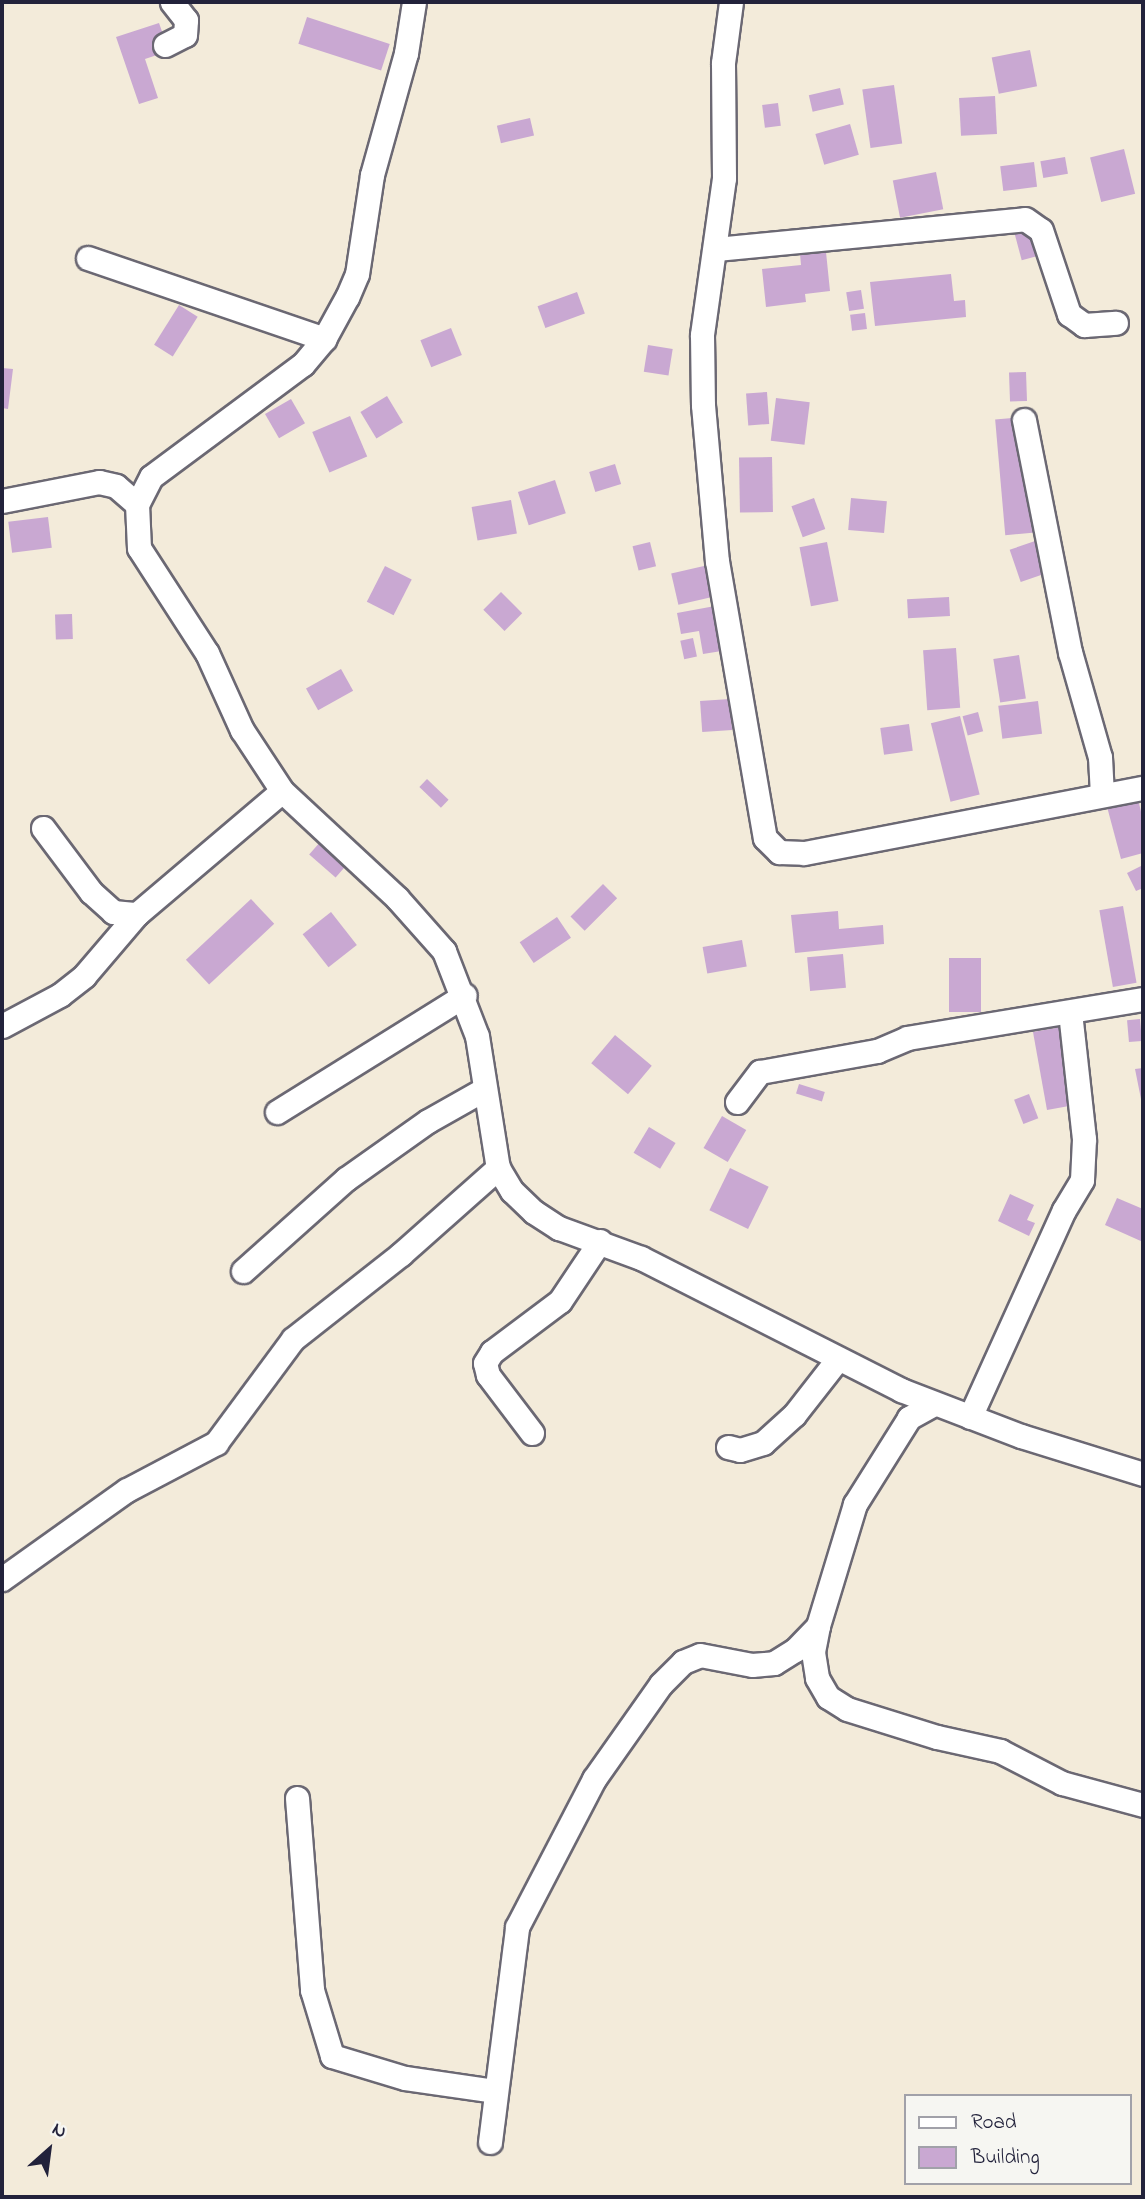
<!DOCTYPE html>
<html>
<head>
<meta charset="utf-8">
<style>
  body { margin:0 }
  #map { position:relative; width:1145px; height:2199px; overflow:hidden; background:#f3ebda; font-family:"Indie Flower",sans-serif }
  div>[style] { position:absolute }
  .building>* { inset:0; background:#c9a8d2; transform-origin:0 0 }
  .roads { filter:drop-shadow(2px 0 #6b6873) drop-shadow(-2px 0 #6b6873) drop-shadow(0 2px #6b6873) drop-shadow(0 -2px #6b6873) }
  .minor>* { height:23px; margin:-11.5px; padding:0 11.5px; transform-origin:11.5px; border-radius:11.5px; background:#fff }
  span { translate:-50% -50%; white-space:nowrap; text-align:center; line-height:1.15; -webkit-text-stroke:6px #f6f6f2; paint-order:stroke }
  .frame { position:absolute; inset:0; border:4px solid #22223b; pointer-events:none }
  .legend { position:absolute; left:904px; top:2094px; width:228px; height:91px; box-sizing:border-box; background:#f6f6f2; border:2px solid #a1a1a9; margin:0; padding:9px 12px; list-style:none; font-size:21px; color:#22223b }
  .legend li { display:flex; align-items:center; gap:14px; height:35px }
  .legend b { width:35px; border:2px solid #a1a1a9 }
  .north { position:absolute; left:14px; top:2115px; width:70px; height:70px; -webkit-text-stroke:5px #f6f6f2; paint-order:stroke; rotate:28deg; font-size:19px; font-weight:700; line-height:28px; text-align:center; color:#22223b }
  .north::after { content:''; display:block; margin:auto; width:24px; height:32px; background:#22223b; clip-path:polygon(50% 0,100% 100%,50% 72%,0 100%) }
</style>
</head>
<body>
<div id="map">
  <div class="building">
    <div style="left:307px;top:17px;width:87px;height:28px;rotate:18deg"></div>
    <div style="clip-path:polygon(159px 23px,169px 51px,145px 59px,158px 98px,139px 104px,116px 37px)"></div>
    <div style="left:1030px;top:50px;width:37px;height:39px;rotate:79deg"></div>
    <div style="left:894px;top:85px;width:59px;height:32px;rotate:82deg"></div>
    <div style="left:840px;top:88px;width:17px;height:32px;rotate:77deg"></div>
    <div style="left:995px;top:96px;width:38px;height:36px;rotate:87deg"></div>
    <div style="left:778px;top:103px;width:23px;height:16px;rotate:83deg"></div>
    <div style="left:530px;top:118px;width:18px;height:34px;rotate:77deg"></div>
    <div style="left:850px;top:124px;width:32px;height:36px;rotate:74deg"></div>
    <div style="left:1124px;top:149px;width:46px;height:35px;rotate:76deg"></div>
    <div style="left:1065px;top:157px;width:17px;height:25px;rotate:80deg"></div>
    <div style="left:1034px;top:162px;width:25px;height:34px;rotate:83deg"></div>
    <div style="left:936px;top:172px;width:38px;height:44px;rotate:79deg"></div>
    <div style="left:1041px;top:224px;width:30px;height:28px;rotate:75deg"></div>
    <div style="clip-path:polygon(826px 252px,830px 291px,805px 294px,806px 302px,766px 307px,762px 269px,801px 265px,800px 254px)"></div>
    <div style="clip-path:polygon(951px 274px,954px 301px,965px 300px,966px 317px,875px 326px,870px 282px)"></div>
    <div style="left:861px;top:290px;width:19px;height:15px;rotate:81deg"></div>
    <div style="left:577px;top:292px;width:23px;height:42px;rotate:70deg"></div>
    <div style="left:179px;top:305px;width:22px;height:47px;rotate:32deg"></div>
    <div style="left:865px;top:313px;width:16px;height:15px;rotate:83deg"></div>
    <div style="left:451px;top:328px;width:29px;height:33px;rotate:68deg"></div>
    <div style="left:648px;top:345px;width:25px;height:27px;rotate:9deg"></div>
    <div style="clip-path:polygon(2px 368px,13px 369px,8px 409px,2px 408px)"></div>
    <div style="left:1026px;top:372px;width:29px;height:17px;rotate:88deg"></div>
    <div style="left:767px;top:392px;width:32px;height:21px;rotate:86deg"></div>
    <div style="left:387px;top:396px;width:31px;height:31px;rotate:59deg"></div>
    <div style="left:776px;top:398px;width:34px;height:43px;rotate:7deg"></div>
    <div style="left:291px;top:399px;width:28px;height:30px;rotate:60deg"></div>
    <div style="left:350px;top:416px;width:44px;height:41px;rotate:67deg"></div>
    <div style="left:1036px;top:416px;width:116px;height:41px;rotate:85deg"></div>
    <div style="left:772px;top:457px;width:55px;height:33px;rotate:89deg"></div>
    <div style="left:615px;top:464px;width:21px;height:27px;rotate:73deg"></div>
    <div style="left:555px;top:480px;width:35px;height:39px;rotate:72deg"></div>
    <div style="left:814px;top:498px;width:33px;height:24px;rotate:70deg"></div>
    <div style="left:851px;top:498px;width:36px;height:32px;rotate:5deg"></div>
    <div style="left:511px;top:500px;width:34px;height:40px;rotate:80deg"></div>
    <div style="left:48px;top:517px;width:31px;height:40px;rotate:83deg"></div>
    <div style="left:1038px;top:540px;width:34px;height:30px;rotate:71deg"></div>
    <div style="left:650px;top:542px;width:25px;height:18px;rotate:76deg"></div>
    <div style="left:827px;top:542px;width:60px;height:28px;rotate:79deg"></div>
    <div style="left:717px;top:563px;width:32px;height:47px;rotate:77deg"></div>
    <div style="left:385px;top:566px;width:30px;height:40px;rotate:27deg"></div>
    <div style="left:501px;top:592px;width:30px;height:25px;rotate:45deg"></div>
    <div style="left:949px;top:597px;width:19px;height:42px;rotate:87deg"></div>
    <div style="clip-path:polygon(726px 604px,734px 649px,703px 654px,699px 631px,681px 634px,677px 613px)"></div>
    <div style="left:72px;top:614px;width:25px;height:17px;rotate:88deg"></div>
    <div style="left:693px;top:638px;width:19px;height:13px;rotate:78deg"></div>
    <div style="left:956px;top:648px;width:60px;height:33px;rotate:86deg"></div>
    <div style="left:1019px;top:655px;width:44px;height:26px;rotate:81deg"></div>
    <div style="left:341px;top:669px;width:25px;height:40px;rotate:61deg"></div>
    <div style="left:730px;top:699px;width:31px;height:30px;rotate:86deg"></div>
    <div style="left:1038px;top:701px;width:33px;height:40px;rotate:83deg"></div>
    <div style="left:978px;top:712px;width:20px;height:16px;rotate:75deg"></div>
    <div style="left:960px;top:716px;width:81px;height:30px;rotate:76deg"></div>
    <div style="left:909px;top:724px;width:27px;height:29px;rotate:82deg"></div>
    <div style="left:427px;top:779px;width:30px;height:11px;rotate:44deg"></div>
    <div style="clip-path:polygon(1137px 795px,1143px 820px,1143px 853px,1121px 859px,1106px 803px)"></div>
    <div style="left:321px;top:841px;width:35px;height:18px;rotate:41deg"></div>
    <div style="clip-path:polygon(1143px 865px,1143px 888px,1136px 891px,1127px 873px)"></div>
    <div style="left:603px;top:884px;width:20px;height:46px;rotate:45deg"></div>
    <div style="left:251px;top:899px;width:34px;height:89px;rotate:47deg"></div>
    <div style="left:1123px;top:906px;width:78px;height:24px;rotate:80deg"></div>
    <div style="clip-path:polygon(838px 911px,839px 929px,883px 925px,884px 944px,795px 953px,791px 915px)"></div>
    <div style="left:331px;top:912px;width:42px;height:36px;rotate:52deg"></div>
    <div style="left:557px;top:917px;width:25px;height:45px;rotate:56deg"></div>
    <div style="left:742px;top:940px;width:27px;height:40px;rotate:80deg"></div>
    <div style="left:843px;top:954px;width:34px;height:36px;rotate:85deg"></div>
    <div style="left:949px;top:958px;width:32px;height:54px"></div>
    <div style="left:1140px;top:1019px;width:22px;height:13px;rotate:85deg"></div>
    <div style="clip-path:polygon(1061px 1027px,1091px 1102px,1047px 1110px,1033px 1032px)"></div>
    <div style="left:615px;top:1035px;width:48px;height:37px;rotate:40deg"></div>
    <div style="clip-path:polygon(1143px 1068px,1143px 1098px,1141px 1099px,1135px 1069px)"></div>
    <div style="left:799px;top:1084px;width:27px;height:10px;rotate:17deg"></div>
    <div style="left:1029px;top:1094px;width:26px;height:16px;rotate:69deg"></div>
    <div style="left:722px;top:1116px;width:28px;height:37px;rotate:30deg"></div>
    <div style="left:649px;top:1127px;width:31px;height:30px;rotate:31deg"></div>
    <div style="left:730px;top:1168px;width:43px;height:47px;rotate:26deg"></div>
    <div style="clip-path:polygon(1010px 1194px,1034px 1205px,1027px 1220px,1035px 1223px,1029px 1236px,998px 1221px)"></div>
    <div style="clip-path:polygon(1117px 1198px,1143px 1209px,1143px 1242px,1105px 1225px)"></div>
  </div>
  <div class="roads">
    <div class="minor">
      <div style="left:414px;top:2px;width:52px;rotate:98.9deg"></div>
      <div style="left:406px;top:53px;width:127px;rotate:105.6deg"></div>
      <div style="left:372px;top:175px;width:100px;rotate:98.6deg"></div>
      <div style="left:357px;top:274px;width:25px;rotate:113deg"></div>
      <div style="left:347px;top:297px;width:48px;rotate:118.7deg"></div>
      <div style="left:324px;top:339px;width:33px;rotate:130deg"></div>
      <div style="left:303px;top:364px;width:189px;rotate:143.4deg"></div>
      <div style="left:151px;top:477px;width:30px;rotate:117deg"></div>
      <div style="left:137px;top:504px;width:44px;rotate:87.4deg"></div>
      <div style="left:139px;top:548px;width:125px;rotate:57.1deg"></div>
      <div style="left:207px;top:653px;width:85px;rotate:65.6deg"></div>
      <div style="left:242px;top:730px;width:73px;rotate:56.7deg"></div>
      <div style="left:282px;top:791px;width:157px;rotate:42.9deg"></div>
      <div style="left:397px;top:898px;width:71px;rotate:48.4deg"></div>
      <div style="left:444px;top:951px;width:91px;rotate:68.8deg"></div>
      <div style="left:477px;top:1036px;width:134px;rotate:81deg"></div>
      <div style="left:498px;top:1168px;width:27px;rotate:59deg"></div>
      <div style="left:512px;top:1191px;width:30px;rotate:44deg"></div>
      <div style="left:534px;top:1212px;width:30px;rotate:33deg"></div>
      <div style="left:559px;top:1228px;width:87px;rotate:20.1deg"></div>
      <div style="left:641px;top:1258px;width:292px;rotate:26.9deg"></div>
      <div style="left:901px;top:1390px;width:129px;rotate:21deg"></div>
      <div style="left:1021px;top:1436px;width:128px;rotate:17.3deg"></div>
      <div style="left:731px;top:2px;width:62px;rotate:97.5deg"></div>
      <div style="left:723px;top:63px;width:115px;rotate:89.5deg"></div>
      <div style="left:724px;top:178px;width:159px;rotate:98deg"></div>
      <div style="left:702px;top:335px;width:70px;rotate:89.2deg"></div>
      <div style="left:703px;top:405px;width:157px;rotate:84.9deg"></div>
      <div style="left:717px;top:561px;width:281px;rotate:80.2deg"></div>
      <div style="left:765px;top:838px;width:20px;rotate:45deg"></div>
      <div style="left:779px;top:852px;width:25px;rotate:2deg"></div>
      <div style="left:804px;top:853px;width:345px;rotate:-10.9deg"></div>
      <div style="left:165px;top:45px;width:22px;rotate:-27deg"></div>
      <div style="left:185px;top:35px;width:15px;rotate:-86deg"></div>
      <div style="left:186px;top:20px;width:23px;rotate:-128deg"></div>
      <div style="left:716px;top:249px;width:310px;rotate:-5.5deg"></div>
      <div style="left:1025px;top:219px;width:19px;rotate:35deg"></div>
      <div style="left:1041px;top:230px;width:89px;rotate:71.6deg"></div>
      <div style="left:1069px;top:314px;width:19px;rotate:36deg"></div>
      <div style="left:1084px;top:325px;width:32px;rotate:-4deg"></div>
      <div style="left:88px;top:258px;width:250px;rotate:18.9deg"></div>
      <div style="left:1024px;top:420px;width:237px;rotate:78.8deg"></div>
      <div style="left:1070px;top:652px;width:109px;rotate:74.1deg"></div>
      <div style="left:1100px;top:757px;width:38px;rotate:87deg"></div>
      <div style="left:2px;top:501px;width:99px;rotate:-11.1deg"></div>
      <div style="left:99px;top:482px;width:17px;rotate:13deg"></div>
      <div style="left:116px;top:486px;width:28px;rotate:41deg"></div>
      <div style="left:43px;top:828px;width:80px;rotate:53.1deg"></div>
      <div style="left:91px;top:892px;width:30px;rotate:42deg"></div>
      <div style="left:113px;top:912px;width:24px;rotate:5deg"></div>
      <div style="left:137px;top:914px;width:190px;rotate:-40.3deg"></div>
      <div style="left:2px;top:1026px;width:66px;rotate:-28.1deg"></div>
      <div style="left:60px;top:995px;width:31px;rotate:-38deg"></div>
      <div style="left:84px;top:976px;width:82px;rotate:-49.5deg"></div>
      <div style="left:737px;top:1102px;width:38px;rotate:-53deg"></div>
      <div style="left:760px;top:1072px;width:119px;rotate:-10.2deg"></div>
      <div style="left:877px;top:1051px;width:33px;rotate:-23deg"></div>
      <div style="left:907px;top:1038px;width:239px;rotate:-9.4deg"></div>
      <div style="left:277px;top:1112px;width:221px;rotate:-31.9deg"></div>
      <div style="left:243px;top:1271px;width:138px;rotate:-41.8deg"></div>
      <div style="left:346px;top:1179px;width:100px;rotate:-35.3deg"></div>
      <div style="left:428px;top:1121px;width:63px;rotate:-29.4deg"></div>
      <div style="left:934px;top:1404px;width:29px;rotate:151deg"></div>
      <div style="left:909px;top:1418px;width:102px;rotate:122.1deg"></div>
      <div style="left:855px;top:1504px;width:127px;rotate:106.9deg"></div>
      <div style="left:818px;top:1626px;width:26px;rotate:101deg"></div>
      <div style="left:813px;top:1652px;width:26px;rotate:81deg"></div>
      <div style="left:817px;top:1678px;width:22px;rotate:60deg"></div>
      <div style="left:828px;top:1697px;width:22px;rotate:32deg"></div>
      <div style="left:847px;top:1709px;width:94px;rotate:17.3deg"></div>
      <div style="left:937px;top:1737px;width:65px;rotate:12.5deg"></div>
      <div style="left:1000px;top:1751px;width:70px;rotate:27.3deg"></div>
      <div style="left:1062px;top:1783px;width:84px;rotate:15.2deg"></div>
      <div style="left:970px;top:1417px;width:227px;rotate:-65.6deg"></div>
      <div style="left:1064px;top:1210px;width:35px;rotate:-59deg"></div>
      <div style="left:1082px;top:1180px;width:41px;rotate:-87.2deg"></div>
      <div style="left:1084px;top:1139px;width:127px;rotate:-96.3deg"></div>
      <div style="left:532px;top:1433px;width:73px;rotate:-127.2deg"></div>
      <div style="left:488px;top:1375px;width:12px;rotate:-104deg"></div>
      <div style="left:485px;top:1363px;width:13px;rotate:-58deg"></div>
      <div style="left:492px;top:1352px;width:85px;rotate:-36.9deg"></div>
      <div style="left:560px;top:1301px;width:72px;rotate:-56.3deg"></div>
      <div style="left:728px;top:1447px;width:12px;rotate:14deg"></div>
      <div style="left:740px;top:1450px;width:24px;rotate:-17deg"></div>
      <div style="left:763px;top:1443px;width:42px;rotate:-42.1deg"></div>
      <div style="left:794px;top:1415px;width:70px;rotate:-52deg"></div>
      <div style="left:2px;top:1579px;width:153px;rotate:-35.5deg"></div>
      <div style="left:127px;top:1490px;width:101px;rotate:-27.8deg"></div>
      <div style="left:216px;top:1443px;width:129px;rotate:-53.5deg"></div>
      <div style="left:293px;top:1339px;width:137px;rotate:-38.2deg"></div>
      <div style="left:401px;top:1254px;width:130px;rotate:-41.6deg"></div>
      <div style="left:297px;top:1798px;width:193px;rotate:85.5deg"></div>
      <div style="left:312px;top:1990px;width:69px;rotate:73.1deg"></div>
      <div style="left:332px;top:2056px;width:76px;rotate:16.8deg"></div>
      <div style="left:405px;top:2078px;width:90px;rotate:8.3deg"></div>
      <div style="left:490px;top:2142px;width:217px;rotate:-82.8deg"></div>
      <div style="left:517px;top:1927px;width:167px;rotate:-62.5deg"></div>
      <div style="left:594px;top:1779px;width:116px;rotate:-54.8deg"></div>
      <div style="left:661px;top:1684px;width:31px;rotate:-45deg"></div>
      <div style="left:683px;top:1662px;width:18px;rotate:-22deg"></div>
      <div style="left:700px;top:1655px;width:53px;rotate:10.9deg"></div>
      <div style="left:752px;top:1665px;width:22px;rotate:-5deg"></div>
      <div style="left:774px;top:1663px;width:25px;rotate:-32deg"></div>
      <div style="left:795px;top:1650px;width:33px;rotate:-46deg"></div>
    </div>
  </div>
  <div class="frame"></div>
  <ul class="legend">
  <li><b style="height:9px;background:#fff"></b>Road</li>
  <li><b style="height:19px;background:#c9a8d2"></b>Building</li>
  </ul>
  <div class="north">N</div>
</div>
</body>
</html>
